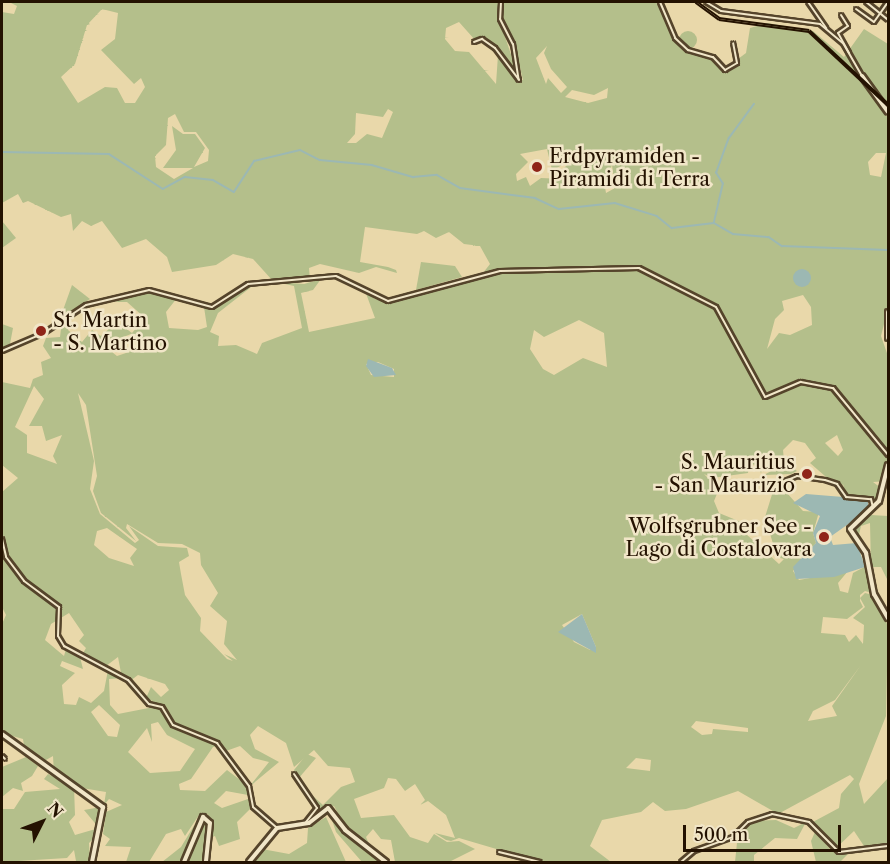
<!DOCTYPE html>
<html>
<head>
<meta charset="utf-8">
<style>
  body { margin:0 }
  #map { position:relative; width:890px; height:864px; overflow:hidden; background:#e9d8aa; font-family:"Libre Caslon Text",serif }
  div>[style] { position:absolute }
  .green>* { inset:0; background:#b4bf8b }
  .round { border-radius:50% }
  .water>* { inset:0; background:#9cb8b3 }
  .stream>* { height:1.5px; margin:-0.75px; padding:0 0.75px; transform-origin:0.75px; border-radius:0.75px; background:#9cb8b3 }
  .roads { filter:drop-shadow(2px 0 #55442b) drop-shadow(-2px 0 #55442b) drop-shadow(0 2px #55442b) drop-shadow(0 -2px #55442b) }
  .minor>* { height:2px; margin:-1px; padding:0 1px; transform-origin:1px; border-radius:1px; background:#f1e6c8 }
  .secondary>* { height:4px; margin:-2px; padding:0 2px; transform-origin:2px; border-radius:2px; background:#f1e6c8 }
  .rail>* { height:4px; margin-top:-2px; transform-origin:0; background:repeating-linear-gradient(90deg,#f1e6c8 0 4.5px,#241201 0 9px); box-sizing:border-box; border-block:2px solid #241201 }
  .dots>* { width:16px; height:16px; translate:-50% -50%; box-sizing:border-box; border:3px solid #f1e6c8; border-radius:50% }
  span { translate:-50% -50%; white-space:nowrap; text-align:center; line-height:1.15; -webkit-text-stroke:5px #f1e6c8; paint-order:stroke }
  .poi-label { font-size:20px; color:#241201 }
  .left { translate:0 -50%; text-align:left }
  .right { translate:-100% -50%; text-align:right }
  .frame { position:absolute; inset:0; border:3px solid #241201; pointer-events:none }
  .north { position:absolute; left:12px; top:792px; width:60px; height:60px; -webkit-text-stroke:4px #f1e6c8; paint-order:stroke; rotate:48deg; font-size:16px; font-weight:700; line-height:24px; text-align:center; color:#241201 }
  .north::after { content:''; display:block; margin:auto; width:21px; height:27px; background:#241201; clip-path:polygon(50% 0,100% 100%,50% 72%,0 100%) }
  .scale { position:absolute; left:683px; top:825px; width:158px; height:27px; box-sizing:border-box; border:3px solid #241201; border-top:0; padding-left:8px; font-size:18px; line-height:21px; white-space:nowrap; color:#241201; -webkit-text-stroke:4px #f1e6c8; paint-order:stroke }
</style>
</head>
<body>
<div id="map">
  <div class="green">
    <div style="clip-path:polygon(evenodd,9px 2px,501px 2px,499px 19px,519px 78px,486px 39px,475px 40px,459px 22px,446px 28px,445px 39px,455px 51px,469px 52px,496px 84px,498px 55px,516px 80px,523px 80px,514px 43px,503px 27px,503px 2px,660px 2px,674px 37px,690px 54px,713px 56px,726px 68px,746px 53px,750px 28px,767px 23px,813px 31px,844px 57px,864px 29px,888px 44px,888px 105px,883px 112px,888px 117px,888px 308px,881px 336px,888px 356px,888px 481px,873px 482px,881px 488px,877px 501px,846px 496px,843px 484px,841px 490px,810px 463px,816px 458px,805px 443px,793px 440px,783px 450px,784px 461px,797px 471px,791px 474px,764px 475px,780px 466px,767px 457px,761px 473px,757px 465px,749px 464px,748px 473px,712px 478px,704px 474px,719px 489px,714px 501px,719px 513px,741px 522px,746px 534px,779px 564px,784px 559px,777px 557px,765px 517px,774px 488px,787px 493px,803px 511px,819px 512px,813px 533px,816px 543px,793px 571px,799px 580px,848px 571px,838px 583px,840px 591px,848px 593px,853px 573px,868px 565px,872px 593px,865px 591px,860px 595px,860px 601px,863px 607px,847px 619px,823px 617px,821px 633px,845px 635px,849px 642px,856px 635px,863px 644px,864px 625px,853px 618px,865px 607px,860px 598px,865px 593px,873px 595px,888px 626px,886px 716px,859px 784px,864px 804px,888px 778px,888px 845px,864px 846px,854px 831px,834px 850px,811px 823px,839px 808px,841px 794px,854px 779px,850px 775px,778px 814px,738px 791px,686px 809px,665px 811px,653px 802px,641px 812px,602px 820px,590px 846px,611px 862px,541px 862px,459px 838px,451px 841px,446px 840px,435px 833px,455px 838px,446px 815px,428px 801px,420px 805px,425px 800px,415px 784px,405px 791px,396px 779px,388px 778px,384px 788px,354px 799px,361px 818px,394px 815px,410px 837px,428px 843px,434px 834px,447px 842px,459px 841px,475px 849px,449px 862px,395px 862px,391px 840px,381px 839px,373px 829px,366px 837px,372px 851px,343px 823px,334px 806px,307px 822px,318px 810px,313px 796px,323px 805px,341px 787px,355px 782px,350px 768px,328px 766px,314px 750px,294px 767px,286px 743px,258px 726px,250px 735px,255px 749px,279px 762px,249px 787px,269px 762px,253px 758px,240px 746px,226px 751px,215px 740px,173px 724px,163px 706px,146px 698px,151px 687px,161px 697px,169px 690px,165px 684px,138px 675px,130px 681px,121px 673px,118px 657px,106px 666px,82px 655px,86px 648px,79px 641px,84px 635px,69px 613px,51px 624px,45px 640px,64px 656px,66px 649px,90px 661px,80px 657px,83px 669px,62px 661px,60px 666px,75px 673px,62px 685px,64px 704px,76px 705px,79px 697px,91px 703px,104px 691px,108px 670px,123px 678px,109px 679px,110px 705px,118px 714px,159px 706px,174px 726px,219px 746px,213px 747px,191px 779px,179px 784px,180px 790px,205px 791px,227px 770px,248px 786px,248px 795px,226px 791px,214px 803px,222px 808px,248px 799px,252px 807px,237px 822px,240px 839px,219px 846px,215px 836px,210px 838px,208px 814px,199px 815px,185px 836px,181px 829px,166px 834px,149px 862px,126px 862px,131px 847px,105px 846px,110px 839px,103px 834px,106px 812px,122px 805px,109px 799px,104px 805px,106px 792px,82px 788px,54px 774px,53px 756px,39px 764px,25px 752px,23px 739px,2px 733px,2px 624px,6px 615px,2px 607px,2px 492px,18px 478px,2px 465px,2px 382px,30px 388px,33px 379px,43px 375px,41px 362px,51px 358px,43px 346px,46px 338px,60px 337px,62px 320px,72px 314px,68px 330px,82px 342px,92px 330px,101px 336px,117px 322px,132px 333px,145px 318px,127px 302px,115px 302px,149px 291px,177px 298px,166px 312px,169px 328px,198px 330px,207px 327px,204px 307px,215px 308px,240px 287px,255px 284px,218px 313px,210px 332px,219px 336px,218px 346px,236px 345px,257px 354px,262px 343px,302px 328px,294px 286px,276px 282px,304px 284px,321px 279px,313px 290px,301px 293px,309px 332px,375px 318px,364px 288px,375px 299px,391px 302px,495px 272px,483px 273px,490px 264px,480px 246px,464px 244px,449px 232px,436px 238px,424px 231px,417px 234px,365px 227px,360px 262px,388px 267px,396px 270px,397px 273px,376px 267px,359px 273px,320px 264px,309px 268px,310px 281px,272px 280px,253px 259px,233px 254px,216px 265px,172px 272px,167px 257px,146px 239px,122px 248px,102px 221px,91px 226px,82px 221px,73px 231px,71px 214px,61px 217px,28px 201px,23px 203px,18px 194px,2px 203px,2px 12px,14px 14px,17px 6px,9px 2px,102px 9px,118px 13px,115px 39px,101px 50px,134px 84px,141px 78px,145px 87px,135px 103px,125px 103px,117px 88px,105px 87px,78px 103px,61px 77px,75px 64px,87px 25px,102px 9px,9px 2px,547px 46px,544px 53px,551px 69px,567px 87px,561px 93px,548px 78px,546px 84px,536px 58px,547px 46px,9px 2px,608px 88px,607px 98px,588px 103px,565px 97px,572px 90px,594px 95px,608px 88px,9px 2px,388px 109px,393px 112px,382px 138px,367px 134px,356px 143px,347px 143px,355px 134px,356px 113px,383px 117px,388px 109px,9px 2px,175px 114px,184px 132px,196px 132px,209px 150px,208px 161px,194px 167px,205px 148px,195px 134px,183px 134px,172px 126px,176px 150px,163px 168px,193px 168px,174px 179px,156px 167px,155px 156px,166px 145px,168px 118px,175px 114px,9px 2px,547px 149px,552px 170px,571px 161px,562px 170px,563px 179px,541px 178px,530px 186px,526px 177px,517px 181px,516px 174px,528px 162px,520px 154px,547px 149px,9px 2px,876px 153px,886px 153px,881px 177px,870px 175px,868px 162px,876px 153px,9px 2px,612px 165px,615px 188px,606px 193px,604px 182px,612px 165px,9px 2px,803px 295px,811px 307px,812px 325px,790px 335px,779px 333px,767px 349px,775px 319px,784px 310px,782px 301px,803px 295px,9px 2px,579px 320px,604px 333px,607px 367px,583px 358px,554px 375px,543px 369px,530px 349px,534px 330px,544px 337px,579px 320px,9px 2px,131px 334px,139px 344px,129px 352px,117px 356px,103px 345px,131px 334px,9px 2px,743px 355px,756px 374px,766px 397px,797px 382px,808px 381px,824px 384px,839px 392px,869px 431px,838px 394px,819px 384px,799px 383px,765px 398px,743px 355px,9px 2px,378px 362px,394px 369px,394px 377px,371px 375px,366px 364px,378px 362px,9px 2px,34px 386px,44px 399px,29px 426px,42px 426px,46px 441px,62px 435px,53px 456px,57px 464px,27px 453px,27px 435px,15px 427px,34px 386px,9px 2px,78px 393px,86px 405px,97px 476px,93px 491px,101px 513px,136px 541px,126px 528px,127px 524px,158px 543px,182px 544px,200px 553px,201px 565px,218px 593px,210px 606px,227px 621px,224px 644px,237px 660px,224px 654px,233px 661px,227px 659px,200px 631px,201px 618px,185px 595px,181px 574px,179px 562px,189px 556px,187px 548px,158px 546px,129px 526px,139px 540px,135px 543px,100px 514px,90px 489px,94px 461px,78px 393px,9px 2px,837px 435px,843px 450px,838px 456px,825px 443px,837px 435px,9px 2px,107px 528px,137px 549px,130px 558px,134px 566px,109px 558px,94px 545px,97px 531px,107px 528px,9px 2px,582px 614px,596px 647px,590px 650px,574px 642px,562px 625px,582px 614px,9px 2px,861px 665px,832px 706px,837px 716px,808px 721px,813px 711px,835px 700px,861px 665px,9px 2px,99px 705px,120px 725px,117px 737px,108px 736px,91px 712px,99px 705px,9px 2px,696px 721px,748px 728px,748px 732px,713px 729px,712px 734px,702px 735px,691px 727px,696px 721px,9px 2px,158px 722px,167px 735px,195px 749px,180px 771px,150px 773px,128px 752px,147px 728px,152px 742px,151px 724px,158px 722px,9px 2px,636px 758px,651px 760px,650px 771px,626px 768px,636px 758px)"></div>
    <div class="round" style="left:679px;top:31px;width:18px;height:18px"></div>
    <div style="clip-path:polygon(2px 221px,16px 238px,2px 248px)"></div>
    <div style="clip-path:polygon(421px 262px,455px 266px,462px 277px,416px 290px)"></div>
    <div style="clip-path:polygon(72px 285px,90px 299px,62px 318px,62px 313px)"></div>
    <div style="clip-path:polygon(2px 324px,13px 328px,10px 344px,2px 351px)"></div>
    <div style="clip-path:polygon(871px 515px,888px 516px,888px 581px,881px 567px,871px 567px,870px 523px,861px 526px,858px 539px,852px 530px)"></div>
    <div style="clip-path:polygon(307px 754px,316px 758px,298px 779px,294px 770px)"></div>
    <div style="clip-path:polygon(26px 757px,38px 766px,32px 776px,21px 783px,23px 791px,13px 788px,2px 797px,2px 767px)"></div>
    <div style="clip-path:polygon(48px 774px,74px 787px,75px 815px,69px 822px,75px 835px,99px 828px,84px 810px,101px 807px,99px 833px,89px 843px,90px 861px,76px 861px,74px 850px,67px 858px,2px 862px,2px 809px,14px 809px,25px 792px,60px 789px,44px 779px)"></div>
    <div style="clip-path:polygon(329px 811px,345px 832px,383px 862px,362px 862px,336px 832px)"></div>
    <div style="clip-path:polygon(326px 817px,346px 862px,251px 862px,262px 849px,289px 854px,307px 843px,308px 828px)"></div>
    <div style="clip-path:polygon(204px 819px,208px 831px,205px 862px,186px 862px)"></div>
    <div style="clip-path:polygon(776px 820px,794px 828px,806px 822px,797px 839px,775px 838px,754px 855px,754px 861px,771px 862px,735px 862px,738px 833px,752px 821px)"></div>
    <div style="clip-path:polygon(195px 824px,182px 862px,162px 862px,181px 847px)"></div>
    <div style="clip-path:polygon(815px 832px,830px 849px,848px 854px,840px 862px,816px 862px,811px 841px)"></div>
  </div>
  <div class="water">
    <div class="round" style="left:793px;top:269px;width:18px;height:18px"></div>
    <div style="clip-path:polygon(368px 359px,392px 368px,396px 375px,374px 377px,366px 366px)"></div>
    <div style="clip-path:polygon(806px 494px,868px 499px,868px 510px,830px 537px,833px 545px,857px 543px,865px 567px,834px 577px,796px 579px,793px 567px,816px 543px,813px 533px,820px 516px,793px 503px)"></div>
    <div style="clip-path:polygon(582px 614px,596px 647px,596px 653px,558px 632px)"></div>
  </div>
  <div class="stream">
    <div style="left:2px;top:152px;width:107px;rotate:1.1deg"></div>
    <div style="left:109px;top:154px;width:64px;rotate:32.9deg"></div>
    <div style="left:163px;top:189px;width:25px;rotate:-29deg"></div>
    <div style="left:185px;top:177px;width:28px;rotate:6deg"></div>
    <div style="left:213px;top:180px;width:24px;rotate:30deg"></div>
    <div style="left:234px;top:192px;width:37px;rotate:-57deg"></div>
    <div style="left:254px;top:161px;width:47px;rotate:-13.4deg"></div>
    <div style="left:300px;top:150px;width:22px;rotate:27deg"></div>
    <div style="left:320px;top:160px;width:52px;rotate:5.5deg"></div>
    <div style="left:372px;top:165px;width:43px;rotate:16.3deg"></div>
    <div style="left:413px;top:177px;width:24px;rotate:-5deg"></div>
    <div style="left:437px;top:175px;width:26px;rotate:29deg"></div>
    <div style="left:460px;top:188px;width:76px;rotate:7.6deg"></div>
    <div style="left:535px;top:198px;width:26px;rotate:25deg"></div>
    <div style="left:559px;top:209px;width:56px;rotate:-6.1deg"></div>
    <div style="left:615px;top:203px;width:44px;rotate:17.2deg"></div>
    <div style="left:657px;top:216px;width:19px;rotate:39deg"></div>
    <div style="left:672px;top:228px;width:42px;rotate:-6.8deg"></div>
    <div style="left:714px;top:223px;width:22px;rotate:30deg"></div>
    <div style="left:733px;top:234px;width:36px;rotate:5deg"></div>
    <div style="left:769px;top:237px;width:16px;rotate:35deg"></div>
    <div style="left:782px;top:246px;width:106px;rotate:2.2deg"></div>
    <div style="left:714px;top:222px;width:39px;rotate:-77deg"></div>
    <div style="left:723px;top:184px;width:13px;rotate:-122deg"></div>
    <div style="left:716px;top:173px;width:37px;rotate:-70deg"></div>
    <div style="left:729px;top:138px;width:42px;rotate:-53.7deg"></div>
  </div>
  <div class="roads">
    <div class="minor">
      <div style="left:501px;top:2px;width:17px;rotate:93deg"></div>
      <div style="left:500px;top:19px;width:28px;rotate:63deg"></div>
      <div style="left:513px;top:44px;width:36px;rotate:81deg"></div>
      <div style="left:660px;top:2px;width:39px;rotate:67deg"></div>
      <div style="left:675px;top:38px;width:18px;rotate:43deg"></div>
      <div style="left:688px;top:50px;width:26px;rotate:16deg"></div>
      <div style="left:713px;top:57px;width:18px;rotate:47deg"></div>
      <div style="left:725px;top:70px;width:14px;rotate:-30deg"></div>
      <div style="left:737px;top:63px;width:20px;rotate:-101deg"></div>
      <div style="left:706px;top:2px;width:17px;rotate:31deg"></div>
      <div style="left:721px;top:11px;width:100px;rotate:7.5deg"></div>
      <div style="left:820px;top:24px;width:30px;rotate:40deg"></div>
      <div style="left:843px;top:43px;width:38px;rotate:60deg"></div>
      <div style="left:808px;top:2px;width:32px;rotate:55deg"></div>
      <div style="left:866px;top:2px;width:28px;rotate:39deg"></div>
      <div style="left:856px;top:9px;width:22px;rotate:36deg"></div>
      <div style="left:874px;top:22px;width:24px;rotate:-55deg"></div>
      <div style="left:841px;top:15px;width:13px;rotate:58deg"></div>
      <div style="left:848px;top:26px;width:12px;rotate:145deg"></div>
      <div style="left:838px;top:33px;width:23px;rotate:61deg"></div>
      <div style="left:474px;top:42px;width:9px;rotate:-21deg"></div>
      <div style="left:482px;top:39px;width:16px;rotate:35deg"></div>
      <div style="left:495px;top:48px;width:40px;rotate:53deg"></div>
      <div style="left:2px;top:351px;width:46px;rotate:-23.2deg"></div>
      <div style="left:44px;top:333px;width:50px;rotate:-33.7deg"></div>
      <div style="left:86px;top:305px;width:65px;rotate:-13.4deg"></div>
      <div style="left:149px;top:290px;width:65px;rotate:15.1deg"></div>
      <div style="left:212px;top:307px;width:43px;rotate:-32.6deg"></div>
      <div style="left:248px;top:284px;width:88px;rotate:-5.2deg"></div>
      <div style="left:336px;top:276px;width:58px;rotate:25.7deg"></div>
      <div style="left:388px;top:301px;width:116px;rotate:-15deg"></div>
      <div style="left:500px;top:271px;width:139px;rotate:-1.2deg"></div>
      <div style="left:639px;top:268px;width:86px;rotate:26.9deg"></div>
      <div style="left:716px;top:307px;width:102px;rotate:61.4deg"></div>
      <div style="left:765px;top:397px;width:39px;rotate:-23deg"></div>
      <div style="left:801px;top:382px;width:33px;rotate:11deg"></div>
      <div style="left:833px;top:388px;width:87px;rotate:50.6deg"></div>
      <div style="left:783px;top:482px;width:15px;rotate:-23deg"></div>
      <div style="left:797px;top:476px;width:28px;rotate:8deg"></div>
      <div style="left:825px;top:480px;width:13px;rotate:18deg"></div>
      <div style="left:837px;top:484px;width:16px;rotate:55deg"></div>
      <div style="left:846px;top:497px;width:25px;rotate:5deg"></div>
      <div style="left:871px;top:499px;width:9px;rotate:77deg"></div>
      <div style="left:2px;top:539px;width:18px;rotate:77deg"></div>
      <div style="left:6px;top:557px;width:30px;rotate:53deg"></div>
      <div style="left:24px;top:581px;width:44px;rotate:36.6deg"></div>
      <div style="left:59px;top:607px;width:29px;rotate:92deg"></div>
      <div style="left:58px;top:636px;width:12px;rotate:59deg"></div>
      <div style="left:64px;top:646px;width:72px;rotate:28deg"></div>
      <div style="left:128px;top:680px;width:32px;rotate:49deg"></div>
      <div style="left:149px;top:704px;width:13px;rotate:13deg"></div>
      <div style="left:162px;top:707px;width:21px;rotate:59deg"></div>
      <div style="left:173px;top:725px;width:48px;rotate:22.2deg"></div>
      <div style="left:217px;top:743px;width:54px;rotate:53.3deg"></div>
      <div style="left:249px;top:786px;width:21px;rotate:79deg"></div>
      <div style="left:253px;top:807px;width:32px;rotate:41deg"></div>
      <div style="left:2px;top:756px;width:4px;rotate:45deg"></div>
      <div style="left:294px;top:774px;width:41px;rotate:55.9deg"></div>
      <div style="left:317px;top:808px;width:18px;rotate:128deg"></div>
      <div style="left:499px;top:852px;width:42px;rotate:13.7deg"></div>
      <div style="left:681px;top:862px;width:17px;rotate:-40deg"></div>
      <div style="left:694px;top:851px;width:41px;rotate:-19.7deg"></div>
      <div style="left:733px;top:837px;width:21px;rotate:-45deg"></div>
      <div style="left:748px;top:822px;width:25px;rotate:-18deg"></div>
      <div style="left:772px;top:814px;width:38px;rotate:12deg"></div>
      <div style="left:809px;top:822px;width:42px;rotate:45deg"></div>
      <div style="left:839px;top:852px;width:49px;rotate:-7deg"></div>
    </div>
    <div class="secondary">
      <div style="left:862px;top:76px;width:44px;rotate:54.2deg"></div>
      <div style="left:888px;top:312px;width:26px;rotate:90deg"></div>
      <div style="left:888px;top:465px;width:37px;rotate:104deg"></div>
      <div style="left:879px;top:501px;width:40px;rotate:136deg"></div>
      <div style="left:850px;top:529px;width:29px;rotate:56deg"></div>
      <div style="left:866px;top:553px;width:42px;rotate:79deg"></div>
      <div style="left:874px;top:594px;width:28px;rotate:60deg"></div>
      <div style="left:2px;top:734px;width:125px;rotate:35.9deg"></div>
      <div style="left:103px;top:807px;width:56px;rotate:101.3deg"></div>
      <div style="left:184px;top:862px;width:49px;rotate:-67.1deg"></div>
      <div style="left:203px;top:817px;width:9px;rotate:41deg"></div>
      <div style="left:210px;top:823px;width:39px;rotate:96deg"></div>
      <div style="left:249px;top:862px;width:44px;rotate:-50.5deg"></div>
      <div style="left:277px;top:828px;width:32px;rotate:-9deg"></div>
      <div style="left:309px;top:823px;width:24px;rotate:-38deg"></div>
      <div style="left:328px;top:808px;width:28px;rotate:52deg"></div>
      <div style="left:345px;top:830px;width:52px;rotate:38deg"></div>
    </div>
  </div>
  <div class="rail">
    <div style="left:696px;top:2px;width:29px;rotate:36deg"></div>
    <div style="left:719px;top:19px;width:91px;rotate:7.6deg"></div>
    <div style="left:809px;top:31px;width:108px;rotate:43.1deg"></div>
  </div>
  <div class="dots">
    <div style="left:537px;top:167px;background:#8f2418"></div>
    <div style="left:41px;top:331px;background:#8f2418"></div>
    <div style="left:807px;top:474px;background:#8f2418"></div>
    <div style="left:824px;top:537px;background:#8f2418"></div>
  </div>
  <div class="poi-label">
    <span class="left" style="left:549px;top:168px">Erdpyramiden -<br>Piramidi di Terra</span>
    <span class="left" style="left:53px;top:332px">St. Martin<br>- S. Martino</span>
    <span class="right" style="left:795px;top:474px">S. Mauritius<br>- San Maurizio</span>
    <span class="right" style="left:812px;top:538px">Wolfsgrubner See -<br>Lago di Costalovara</span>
  </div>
  <div class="frame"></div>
  <div class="north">N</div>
  <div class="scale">500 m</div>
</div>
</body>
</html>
